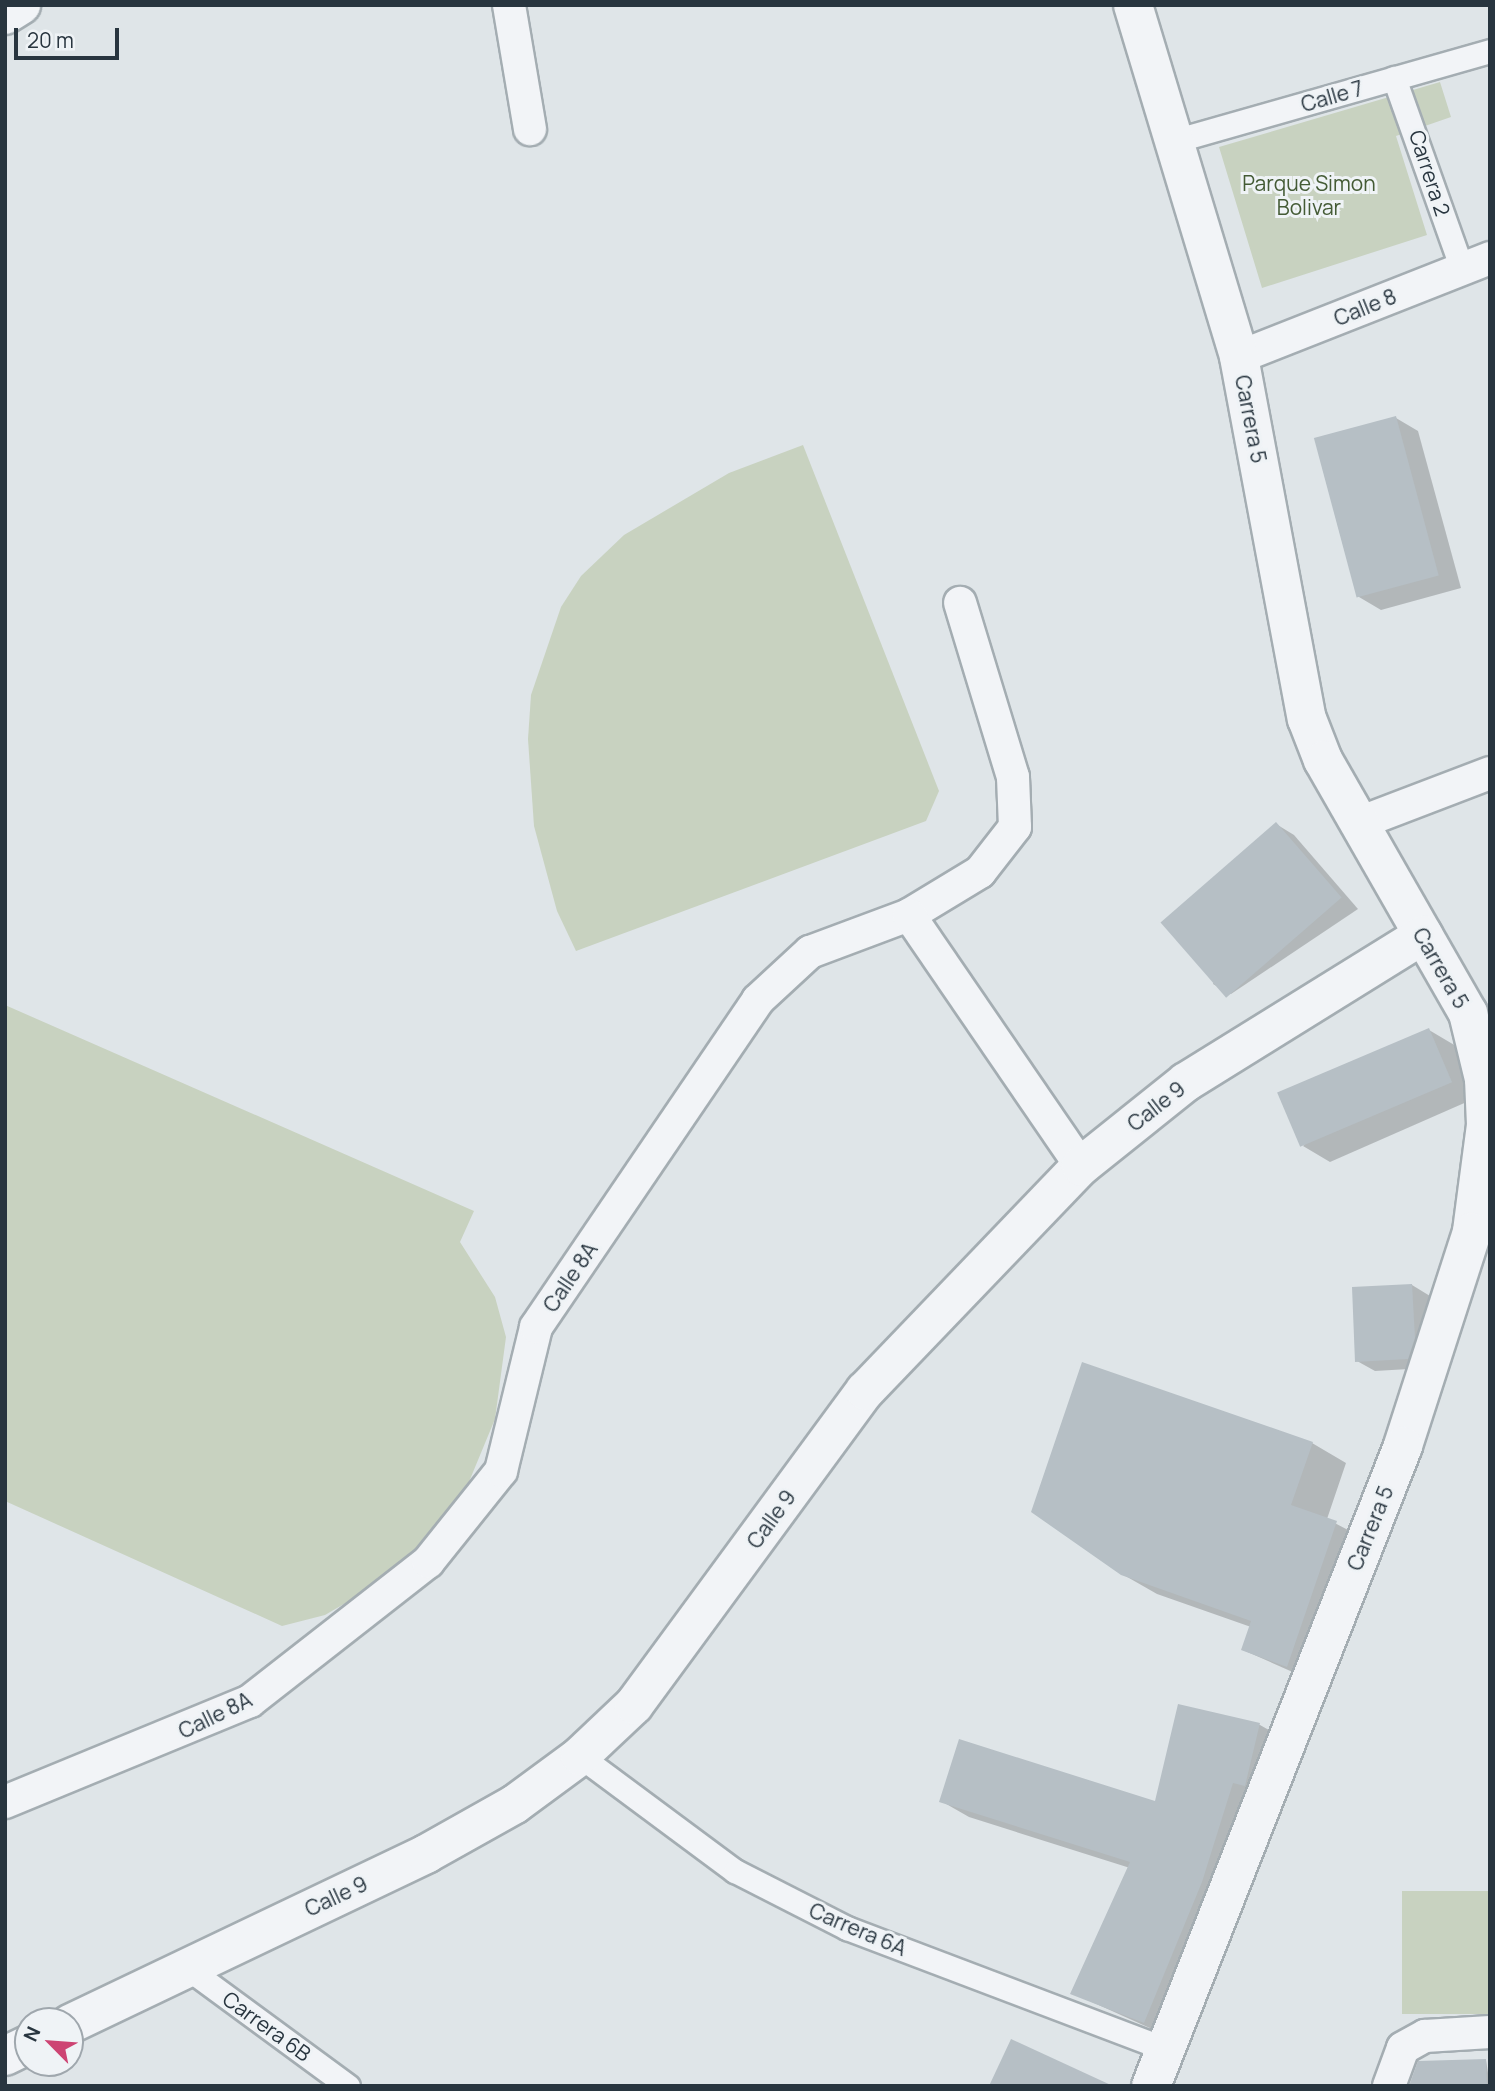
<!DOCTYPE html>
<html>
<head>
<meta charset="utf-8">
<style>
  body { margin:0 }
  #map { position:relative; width:1495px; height:2091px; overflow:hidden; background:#dfe5e8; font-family:Manrope,sans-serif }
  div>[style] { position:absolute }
  .green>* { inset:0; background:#c8d2c0; transform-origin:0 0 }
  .shadow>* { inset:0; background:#0003 }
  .building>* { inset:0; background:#b6bfc5; transform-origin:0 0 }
  .roads { filter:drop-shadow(2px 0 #a4adb2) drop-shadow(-2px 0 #a4adb2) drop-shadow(0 2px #a4adb2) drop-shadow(0 -2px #a4adb2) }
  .pedestrian>* { height:23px; margin:-11.5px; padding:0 11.5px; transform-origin:11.5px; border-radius:11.5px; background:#f2f4f7 }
  .minor>* { height:32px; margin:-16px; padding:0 16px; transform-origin:16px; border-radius:16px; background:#f2f4f7 }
  .tertiary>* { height:38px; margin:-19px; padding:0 19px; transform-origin:19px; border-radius:19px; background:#f2f4f7 }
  span { translate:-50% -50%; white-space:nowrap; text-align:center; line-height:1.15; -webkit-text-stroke:6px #eff3f6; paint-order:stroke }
  .street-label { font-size:21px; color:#28353f }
  .park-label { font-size:21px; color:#445b35 }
  .frame { position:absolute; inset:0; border:7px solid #28353f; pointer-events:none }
  .north { position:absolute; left:14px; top:2007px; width:70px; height:70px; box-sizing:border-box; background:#eff3f6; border:2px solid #9fa7ad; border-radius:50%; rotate:295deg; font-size:19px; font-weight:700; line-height:28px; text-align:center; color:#28353f }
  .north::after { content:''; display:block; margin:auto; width:24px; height:32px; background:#cd4473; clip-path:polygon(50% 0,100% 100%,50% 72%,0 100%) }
  .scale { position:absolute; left:14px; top:28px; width:105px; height:32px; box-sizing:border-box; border:4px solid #28353f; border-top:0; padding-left:9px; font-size:21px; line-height:24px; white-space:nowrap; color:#28353f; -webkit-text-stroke:5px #eff3f6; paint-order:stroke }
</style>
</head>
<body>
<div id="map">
  <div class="green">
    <div style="clip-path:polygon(1440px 82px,1451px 117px,1396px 136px,1427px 235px,1262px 288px,1219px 147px)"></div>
    <div style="clip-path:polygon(803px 445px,939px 791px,926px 821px,576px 951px,557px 911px,534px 826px,528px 739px,531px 695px,561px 607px,581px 576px,624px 535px,729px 473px)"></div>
    <div style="clip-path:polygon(5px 1005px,474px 1211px,460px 1242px,495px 1297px,506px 1337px,495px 1419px,459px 1506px,428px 1546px,380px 1583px,325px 1615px,282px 1626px,5px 1501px)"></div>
    <div style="left:1490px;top:1891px;width:123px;height:88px;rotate:90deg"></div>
  </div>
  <div class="shadow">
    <div style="clip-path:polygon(1396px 418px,1418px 431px,1461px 588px,1381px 610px,1359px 597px)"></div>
    <div style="clip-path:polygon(1276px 824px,1294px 835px,1358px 909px,1231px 994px,1213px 984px)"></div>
    <div style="clip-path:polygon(1429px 1030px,1456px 1046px,1478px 1097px,1330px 1162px,1303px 1146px)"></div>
    <div style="clip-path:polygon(1412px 1285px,1430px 1296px,1432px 1349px,1426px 1368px,1375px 1371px,1357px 1361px)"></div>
    <div style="clip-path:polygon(1312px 1443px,1346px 1463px,1327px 1519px,1371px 1542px,1322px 1685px,1243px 1650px,1251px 1627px,1157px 1594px,1122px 1574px)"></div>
    <div style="clip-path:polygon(1179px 1706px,1260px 1725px,1288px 1741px,1172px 2038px,1072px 1993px,1130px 1868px,969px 1817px,941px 1801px,1156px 1803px)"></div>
    <div style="clip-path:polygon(1486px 2060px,1490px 2086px,1431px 2086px)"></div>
  </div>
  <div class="building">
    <div style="left:1396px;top:416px;width:165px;height:85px;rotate:75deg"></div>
    <div style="left:1276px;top:822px;width:100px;height:153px;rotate:49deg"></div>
    <div style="left:1429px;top:1028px;width:59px;height:165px;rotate:67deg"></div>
    <div style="clip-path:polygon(1412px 1284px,1415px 1338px,1408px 1359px,1355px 1362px,1352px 1287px)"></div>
    <div style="clip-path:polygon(1082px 1362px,1313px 1442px,1291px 1505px,1337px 1521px,1287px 1667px,1241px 1650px,1251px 1621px,1121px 1575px,1031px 1512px)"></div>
    <div style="clip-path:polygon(1178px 1704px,1260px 1723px,1245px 1786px,1233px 1783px,1202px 1882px,1144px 2023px,1070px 1994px,1130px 1862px,939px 1802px,959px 1739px,1155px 1801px)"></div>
    <div style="clip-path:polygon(1011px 2039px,1113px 2086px,989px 2086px)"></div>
    <div style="clip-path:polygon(1486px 2059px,1487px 2086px,1409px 2086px,1418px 2061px)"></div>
  </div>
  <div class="roads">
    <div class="pedestrian">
      <div style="left:1394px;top:78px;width:203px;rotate:70.4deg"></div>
      <div style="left:1174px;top:141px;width:329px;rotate:-15.9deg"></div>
      <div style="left:580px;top:1756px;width:193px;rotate:36.6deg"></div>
      <div style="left:735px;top:1871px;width:126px;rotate:27deg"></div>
      <div style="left:847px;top:1928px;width:340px;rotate:20.8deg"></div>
      <div style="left:186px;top:1967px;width:201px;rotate:36.3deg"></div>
    </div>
    <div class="minor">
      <div style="left:509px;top:5px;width:126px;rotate:80.4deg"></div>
      <div style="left:1239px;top:357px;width:270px;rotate:-21.5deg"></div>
      <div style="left:1359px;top:823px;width:140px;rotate:-20.9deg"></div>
      <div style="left:909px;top:915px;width:83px;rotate:-31.2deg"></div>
      <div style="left:980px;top:872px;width:57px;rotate:-52.1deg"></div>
      <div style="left:1015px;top:827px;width:50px;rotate:-92.3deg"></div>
      <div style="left:1013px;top:777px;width:182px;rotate:-106.9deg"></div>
      <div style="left:5px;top:1802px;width:265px;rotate:-22.4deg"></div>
      <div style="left:250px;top:1701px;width:226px;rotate:-38deg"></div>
      <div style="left:428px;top:1562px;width:117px;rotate:-51.3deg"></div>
      <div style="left:501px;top:1471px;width:148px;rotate:-76.3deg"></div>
      <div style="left:536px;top:1327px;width:395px;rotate:-55.8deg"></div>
      <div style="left:758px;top:1000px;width:71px;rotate:-42.7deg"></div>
      <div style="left:810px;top:952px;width:106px;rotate:-20.5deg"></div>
      <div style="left:909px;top:915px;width:304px;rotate:55.6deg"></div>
      <div style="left:1389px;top:2086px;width:40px;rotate:-69.8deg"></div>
      <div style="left:1403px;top:2048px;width:25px;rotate:-29deg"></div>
      <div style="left:1425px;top:2036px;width:65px;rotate:-3.5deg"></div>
    </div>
    <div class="tertiary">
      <div style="left:1133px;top:5px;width:368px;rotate:73.2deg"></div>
      <div style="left:1239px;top:357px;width:368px;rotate:79.4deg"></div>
      <div style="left:1307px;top:719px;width:44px;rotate:68.7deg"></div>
      <div style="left:1323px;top:760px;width:292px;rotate:60.2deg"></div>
      <div style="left:1468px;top:1013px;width:68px;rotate:76.4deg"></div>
      <div style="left:1484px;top:1079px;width:46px;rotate:87.5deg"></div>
      <div style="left:1486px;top:1125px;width:108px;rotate:97.5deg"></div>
      <div style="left:1472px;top:1232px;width:225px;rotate:107.9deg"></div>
      <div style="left:1403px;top:1446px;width:688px;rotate:111.49deg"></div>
      <div style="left:5px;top:15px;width:19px;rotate:-32deg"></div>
      <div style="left:70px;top:2024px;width:395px;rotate:-25.5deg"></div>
      <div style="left:426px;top:1854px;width:102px;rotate:-29.3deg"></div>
      <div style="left:515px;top:1804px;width:81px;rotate:-36.4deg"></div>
      <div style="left:580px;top:1756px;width:74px;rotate:-43.4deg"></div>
      <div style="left:634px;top:1705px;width:390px;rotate:-53.7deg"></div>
      <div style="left:865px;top:1391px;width:312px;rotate:-46.2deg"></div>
      <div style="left:1081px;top:1166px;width:134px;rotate:-38.7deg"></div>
      <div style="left:1186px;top:1082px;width:279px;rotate:-31.8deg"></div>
      <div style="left:5px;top:2056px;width:25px;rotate:-26deg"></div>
    </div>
  </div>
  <div class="street-label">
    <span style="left:1332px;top:96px;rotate:-16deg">Calle 7</span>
    <span style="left:1430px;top:173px;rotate:72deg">Carrera 2</span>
    <span style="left:1365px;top:307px;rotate:-22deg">Calle 8</span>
    <span style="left:1251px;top:419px;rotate:79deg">Carrera 5</span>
    <span style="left:1441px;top:968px;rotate:60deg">Carrera 5</span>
    <span style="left:1156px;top:1106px;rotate:-38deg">Calle 9</span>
    <span style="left:570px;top:1277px;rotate:-56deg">Calle 8A</span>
    <span style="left:771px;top:1519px;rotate:-54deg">Calle 9</span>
    <span style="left:1370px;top:1528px;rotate:-68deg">Carrera 5</span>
    <span style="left:215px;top:1715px;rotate:-26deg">Calle 8A</span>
    <span style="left:336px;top:1896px;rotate:-25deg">Calle 9</span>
    <span style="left:858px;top:1929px;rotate:23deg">Carrera 6A</span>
    <span style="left:267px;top:2026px;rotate:36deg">Carrera 6B</span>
  </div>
  <div class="park-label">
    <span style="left:1309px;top:195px">Parque Simon<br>Bolivar</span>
  </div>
  <div class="frame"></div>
  <div class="north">N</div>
  <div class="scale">20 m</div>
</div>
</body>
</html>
